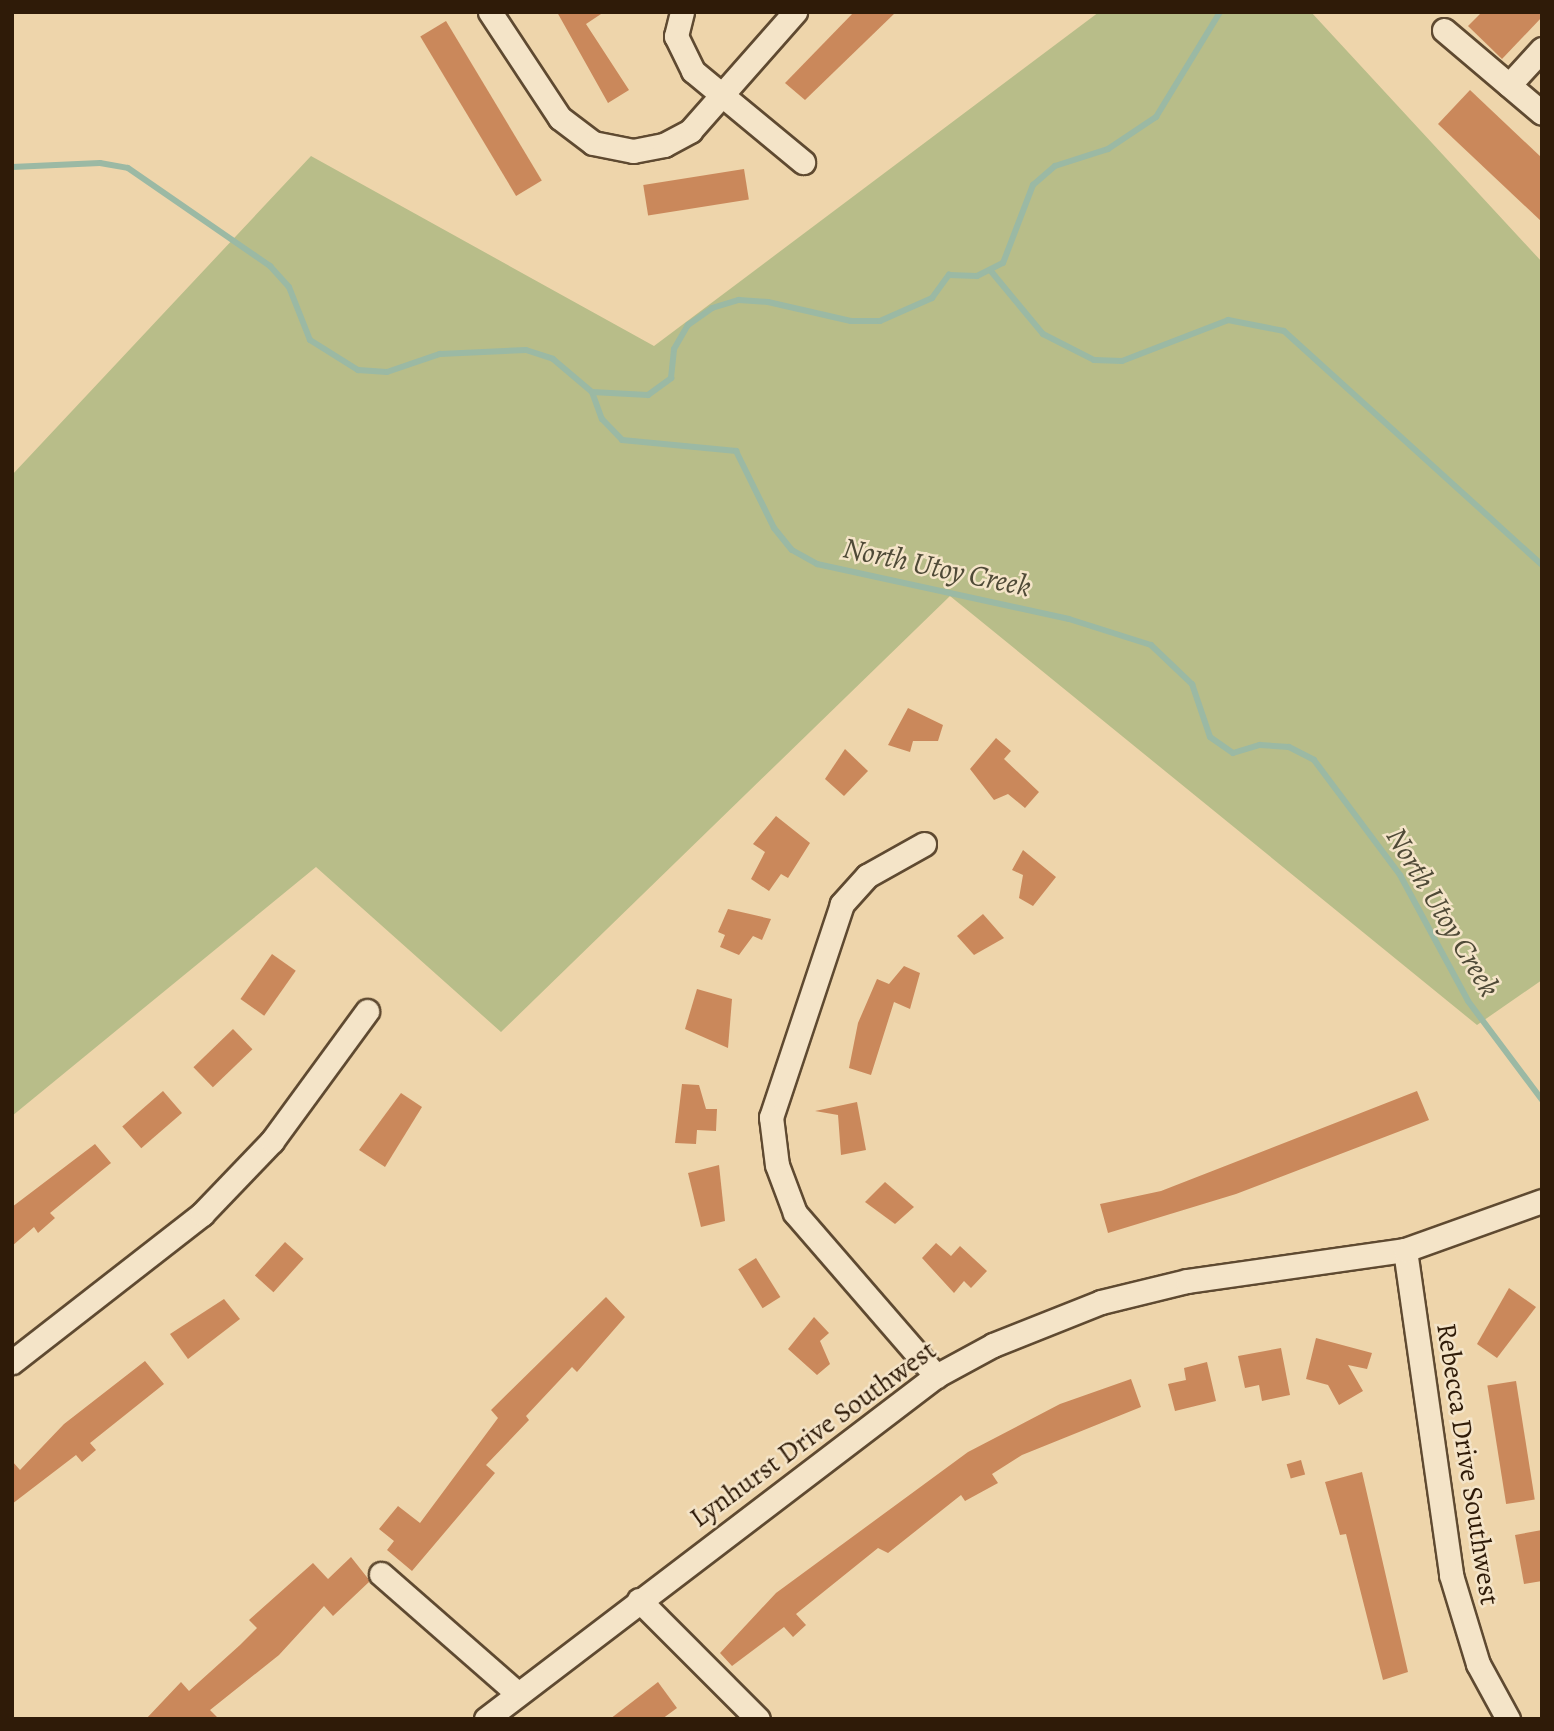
<!DOCTYPE html>
<html>
<head>
<meta charset="utf-8">
<style>
  body { margin:0 }
  #map { position:relative; width:1554px; height:1731px; overflow:hidden; background:#eed5ab; font-family:Alegreya,serif }
  div>[style] { position:absolute }
  .green>* { inset:0; background:#b8bd89 }
  .stream>* { height:6px; margin:-3px; padding:0 3px; transform-origin:3px; border-radius:3px; background:#9bb9a4 }
  .building>* { inset:0; background:#ca885b; transform-origin:0 0 }
  .roads { filter:drop-shadow(2px 0 #5f4a31) drop-shadow(-2px 0 #5f4a31) drop-shadow(0 2px #5f4a31) drop-shadow(0 -2px #5f4a31) }
  .minor>* { height:23px; margin:-11.5px; padding:0 11.5px; transform-origin:11.5px; border-radius:11.5px; background:#f4e4c8 }
  span { translate:-50% -50%; white-space:nowrap; text-align:center; line-height:1.15; -webkit-text-stroke:5px #f4e4c8; paint-order:stroke }
  .street-label { font-size:28px; color:#2f1b08 }
  .water-label { font-size:30px; color:#4f4a37; font-style:italic }
  .frame { position:absolute; inset:0; border:14px solid #2f1b08; pointer-events:none }
</style>
</head>
<body>
<div id="map">
  <div class="green">
    <div style="clip-path:polygon(1099px 12px,1311px 12px,1542px 262px,1542px 980px,1477px 1025px,950px 596px,501px 1032px,316px 867px,12px 1116px,12px 475px,311px 156px,654px 346px)"></div>
  </div>
  <div class="stream">
    <div style="left:12px;top:167px;width:88px;rotate:-2.6deg"></div>
    <div style="left:100px;top:163px;width:28px;rotate:10deg"></div>
    <div style="left:128px;top:168px;width:173px;rotate:34.6deg"></div>
    <div style="left:270px;top:266px;width:28px;rotate:48deg"></div>
    <div style="left:289px;top:287px;width:57px;rotate:68.4deg"></div>
    <div style="left:310px;top:340px;width:57px;rotate:32deg"></div>
    <div style="left:358px;top:370px;width:29px;rotate:4deg"></div>
    <div style="left:387px;top:372px;width:56px;rotate:-18.8deg"></div>
    <div style="left:440px;top:354px;width:86px;rotate:-2.7deg"></div>
    <div style="left:526px;top:350px;width:28px;rotate:18deg"></div>
    <div style="left:553px;top:359px;width:51px;rotate:40.2deg"></div>
    <div style="left:592px;top:392px;width:29px;rotate:70deg"></div>
    <div style="left:602px;top:419px;width:29px;rotate:46deg"></div>
    <div style="left:622px;top:440px;width:115px;rotate:5.5deg"></div>
    <div style="left:736px;top:451px;width:86px;rotate:63.7deg"></div>
    <div style="left:774px;top:528px;width:28px;rotate:51deg"></div>
    <div style="left:792px;top:550px;width:29px;rotate:29deg"></div>
    <div style="left:817px;top:564px;width:258px;rotate:12.3deg"></div>
    <div style="left:1069px;top:619px;width:86px;rotate:17.6deg"></div>
    <div style="left:1151px;top:645px;width:57px;rotate:43.6deg"></div>
    <div style="left:1192px;top:684px;width:56px;rotate:71.2deg"></div>
    <div style="left:1210px;top:737px;width:28px;rotate:35deg"></div>
    <div style="left:1233px;top:753px;width:28px;rotate:-17deg"></div>
    <div style="left:1260px;top:745px;width:29px;rotate:4deg"></div>
    <div style="left:1289px;top:747px;width:28px;rotate:27deg"></div>
    <div style="left:1314px;top:760px;width:144px;rotate:53.2deg"></div>
    <div style="left:1400px;top:875px;width:143px;rotate:61.6deg"></div>
    <div style="left:1468px;top:1001px;width:124px;rotate:53.2deg"></div>
    <div style="left:990px;top:270px;width:83px;rotate:50.4deg"></div>
    <div style="left:1043px;top:334px;width:57px;rotate:27deg"></div>
    <div style="left:1094px;top:360px;width:28px;rotate:2deg"></div>
    <div style="left:1122px;top:361px;width:114px;rotate:-21.1deg"></div>
    <div style="left:1228px;top:320px;width:57px;rotate:11.1deg"></div>
    <div style="left:1284px;top:331px;width:348px;rotate:42.2deg"></div>
    <div style="left:592px;top:392px;width:56px;rotate:3.1deg"></div>
    <div style="left:648px;top:395px;width:29px;rotate:-36deg"></div>
    <div style="left:671px;top:378px;width:29px;rotate:-84deg"></div>
    <div style="left:674px;top:349px;width:28px;rotate:-60deg"></div>
    <div style="left:688px;top:325px;width:29px;rotate:-35deg"></div>
    <div style="left:712px;top:308px;width:28px;rotate:-17deg"></div>
    <div style="left:739px;top:300px;width:29px;rotate:4deg"></div>
    <div style="left:768px;top:302px;width:85px;rotate:12.9deg"></div>
    <div style="left:851px;top:321px;width:29px"></div>
    <div style="left:880px;top:321px;width:57px;rotate:-23.9deg"></div>
    <div style="left:932px;top:298px;width:29px;rotate:-54deg"></div>
    <div style="left:949px;top:275px;width:28px;rotate:2deg"></div>
    <div style="left:977px;top:276px;width:29px;rotate:-27deg"></div>
    <div style="left:1003px;top:263px;width:84px;rotate:-69deg"></div>
    <div style="left:1033px;top:185px;width:29px;rotate:-41deg"></div>
    <div style="left:1055px;top:166px;width:56px;rotate:-17.8deg"></div>
    <div style="left:1108px;top:149px;width:58px;rotate:-33.7deg"></div>
    <div style="left:1156px;top:117px;width:123px;rotate:-58.6deg"></div>
  </div>
  <div class="building">
    <div style="clip-path:polygon(557px 12px,604px 12px,586px 24px,629px 90px,608px 103px)"></div>
    <div style="clip-path:polygon(854px 12px,896px 12px,805px 100px,785px 83px)"></div>
    <div style="clip-path:polygon(1482px 12px,1542px 12px,1542px 17px,1502px 59px,1468px 26px)"></div>
    <div style="left:446px;top:21px;width:186px;height:30px;rotate:59deg"></div>
    <div style="clip-path:polygon(1470px 90px,1542px 158px,1542px 222px,1438px 124px)"></div>
    <div style="left:744px;top:169px;width:31px;height:102px;rotate:81deg"></div>
    <div style="clip-path:polygon(908px 708px,943px 725px,938px 741px,913px 741px,910px 752px,888px 745px)"></div>
    <div style="clip-path:polygon(996px 738px,1011px 751px,1004px 759px,1039px 792px,1025px 808px,1008px 794px,994px 800px,970px 769px)"></div>
    <div style="clip-path:polygon(845px 749px,868px 771px,844px 796px,825px 779px)"></div>
    <div style="clip-path:polygon(776px 816px,810px 843px,788px 878px,781px 874px,769px 891px,751px 879px,765px 852px,753px 844px)"></div>
    <div style="clip-path:polygon(1023px 850px,1056px 877px,1033px 906px,1019px 898px,1023px 875px,1012px 870px)"></div>
    <div style="clip-path:polygon(728px 909px,771px 919px,762px 940px,753px 936px,739px 955px,720px 947px,725px 935px,718px 932px)"></div>
    <div style="clip-path:polygon(983px 914px,1004px 938px,974px 955px,957px 936px)"></div>
    <div style="left:272px;top:954px;width:29px;height:55px;rotate:35deg"></div>
    <div style="clip-path:polygon(904px 966px,920px 973px,910px 1009px,894px 1002px,871px 1075px,849px 1068px,858px 1023px,877px 979px,889px 984px)"></div>
    <div style="clip-path:polygon(697px 989px,732px 999px,728px 1048px,685px 1029px)"></div>
    <div style="left:233px;top:1029px;width:28px;height:55px;rotate:46deg"></div>
    <div style="clip-path:polygon(682px 1084px,699px 1085px,706px 1109px,717px 1109px,716px 1131px,697px 1130px,696px 1144px,675px 1143px)"></div>
    <div style="left:163px;top:1091px;width:29px;height:54px;rotate:49deg"></div>
    <div style="clip-path:polygon(1417px 1091px,1429px 1120px,1236px 1194px,1108px 1233px,1100px 1204px,1161px 1191px)"></div>
    <div style="clip-path:polygon(401px 1093px,422px 1107px,385px 1167px,359px 1150px)"></div>
    <div style="clip-path:polygon(857px 1102px,866px 1150px,841px 1155px,838px 1115px,815px 1111px)"></div>
    <div style="clip-path:polygon(95px 1144px,111px 1163px,50px 1213px,55px 1218px,38px 1233px,34px 1227px,12px 1246px,12px 1207px)"></div>
    <div style="clip-path:polygon(719px 1165px,725px 1221px,701px 1227px,688px 1173px)"></div>
    <div style="clip-path:polygon(885px 1182px,914px 1207px,895px 1224px,865px 1202px)"></div>
    <div style="left:285px;top:1242px;width:25px;height:45px;rotate:42deg"></div>
    <div style="clip-path:polygon(936px 1243px,951px 1256px,960px 1246px,987px 1271px,971px 1288px,964px 1281px,954px 1293px,922px 1258px)"></div>
    <div style="left:756px;top:1258px;width:46px;height:21px;rotate:58deg"></div>
    <div style="clip-path:polygon(1509px 1288px,1536px 1307px,1497px 1358px,1477px 1344px)"></div>
    <div style="clip-path:polygon(606px 1297px,625px 1317px,577px 1372px,572px 1367px,526px 1416px,529px 1420px,486px 1465px,495px 1473px,412px 1571px,387px 1550px,394px 1541px,379px 1529px,398px 1506px,420px 1523px,498px 1418px,491px 1410px)"></div>
    <div style="clip-path:polygon(224px 1299px,240px 1319px,188px 1359px,170px 1334px)"></div>
    <div style="clip-path:polygon(814px 1317px,829px 1333px,820px 1341px,830px 1364px,817px 1375px,788px 1349px)"></div>
    <div style="clip-path:polygon(1316px 1338px,1372px 1353px,1367px 1369px,1348px 1365px,1363px 1391px,1339px 1405px,1328px 1385px,1306px 1379px)"></div>
    <div style="clip-path:polygon(1281px 1348px,1290px 1395px,1262px 1401px,1259px 1385px,1245px 1388px,1238px 1356px)"></div>
    <div style="clip-path:polygon(145px 1361px,164px 1384px,90px 1443px,96px 1450px,82px 1462px,76px 1455px,12px 1504px,12px 1461px,20px 1470px,64px 1424px)"></div>
    <div style="clip-path:polygon(1207px 1362px,1216px 1401px,1175px 1411px,1168px 1384px,1186px 1380px,1184px 1368px)"></div>
    <div style="clip-path:polygon(1131px 1379px,1141px 1407px,1022px 1455px,992px 1474px,998px 1483px,965px 1501px,961px 1495px,888px 1553px,878px 1548px,796px 1614px,806px 1625px,793px 1637px,784px 1627px,732px 1666px,720px 1653px,776px 1593px,968px 1452px,1060px 1404px)"></div>
    <div style="left:1516px;top:1381px;width:120px;height:29px;rotate:81deg"></div>
    <div style="left:1301px;top:1460px;width:15px;height:15px;rotate:74deg"></div>
    <div style="clip-path:polygon(1362px 1472px,1408px 1672px,1383px 1680px,1346px 1534px,1340px 1535px,1325px 1482px)"></div>
    <div style="clip-path:polygon(1542px 1530px,1542px 1581px,1524px 1584px,1515px 1535px)"></div>
    <div style="clip-path:polygon(351px 1557px,370px 1581px,333px 1616px,324px 1606px,279px 1655px,210px 1710px,219px 1719px,146px 1719px,181px 1682px,189px 1691px,240px 1645px,257px 1628px,249px 1620px,313px 1563px,328px 1579px)"></div>
    <div style="clip-path:polygon(658px 1682px,677px 1708px,662px 1719px,610px 1719px)"></div>
  </div>
  <div class="roads">
    <div class="minor">
      <div style="left:490px;top:12px;width:127px;rotate:56.6deg"></div>
      <div style="left:560px;top:118px;width:41px;rotate:37.1deg"></div>
      <div style="left:593px;top:143px;width:41px;rotate:11.3deg"></div>
      <div style="left:633px;top:151px;width:32px;rotate:-11deg"></div>
      <div style="left:664px;top:145px;width:30px;rotate:-28deg"></div>
      <div style="left:690px;top:131px;width:159px;rotate:-48.6deg"></div>
      <div style="left:682px;top:12px;width:25px;rotate:104deg"></div>
      <div style="left:676px;top:36px;width:39px;rotate:64deg"></div>
      <div style="left:693px;top:71px;width:143px;rotate:39.6deg"></div>
      <div style="left:1444px;top:30px;width:128px;rotate:40.3deg"></div>
      <div style="left:1509px;top:85px;width:49px;rotate:-47.5deg"></div>
      <div style="left:924px;top:844px;width:65px;rotate:150.7deg"></div>
      <div style="left:867px;top:876px;width:38px;rotate:132deg"></div>
      <div style="left:842px;top:904px;width:225px;rotate:108.4deg"></div>
      <div style="left:771px;top:1117px;width:48px;rotate:82.9deg"></div>
      <div style="left:777px;top:1165px;width:51px;rotate:69.4deg"></div>
      <div style="left:795px;top:1213px;width:216px;rotate:49.1deg"></div>
      <div style="left:1405px;top:1250px;width:328px;rotate:81.9deg"></div>
      <div style="left:1451px;top:1575px;width:93px;rotate:73.1deg"></div>
      <div style="left:1478px;top:1664px;width:63px;rotate:61.4deg"></div>
      <div style="left:12px;top:1362px;width:241px;rotate:-37.9deg"></div>
      <div style="left:202px;top:1214px;width:101px;rotate:-46.2deg"></div>
      <div style="left:272px;top:1141px;width:161px;rotate:-53.8deg"></div>
      <div style="left:381px;top:1574px;width:182px;rotate:41.2deg"></div>
      <div style="left:639px;top:1600px;width:168px;rotate:45deg"></div>
      <div style="left:486px;top:1719px;width:566px;rotate:-37.32deg"></div>
      <div style="left:936px;top:1376px;width:65px;rotate:-28.5deg"></div>
      <div style="left:993px;top:1345px;width:116px;rotate:-21.7deg"></div>
      <div style="left:1101px;top:1302px;width:89px;rotate:-13.7deg"></div>
      <div style="left:1187px;top:1281px;width:220px;rotate:-8.1deg"></div>
      <div style="left:1405px;top:1250px;width:145px;rotate:-19.7deg"></div>
    </div>
  </div>
  <div class="street-label">
    <span style="left:813px;top:1434px;rotate:-36deg">Lynhurst Drive Southwest</span>
    <span style="left:1468px;top:1464px;rotate:81deg">Rebecca Drive Southwest</span>
  </div>
  <div class="water-label">
    <span style="left:937px;top:567px;rotate:12deg">North Utoy Creek</span>
    <span style="left:1443px;top:912px;rotate:59deg">North Utoy Creek</span>
  </div>
  <div class="frame"></div>
</div>
</body>
</html>
